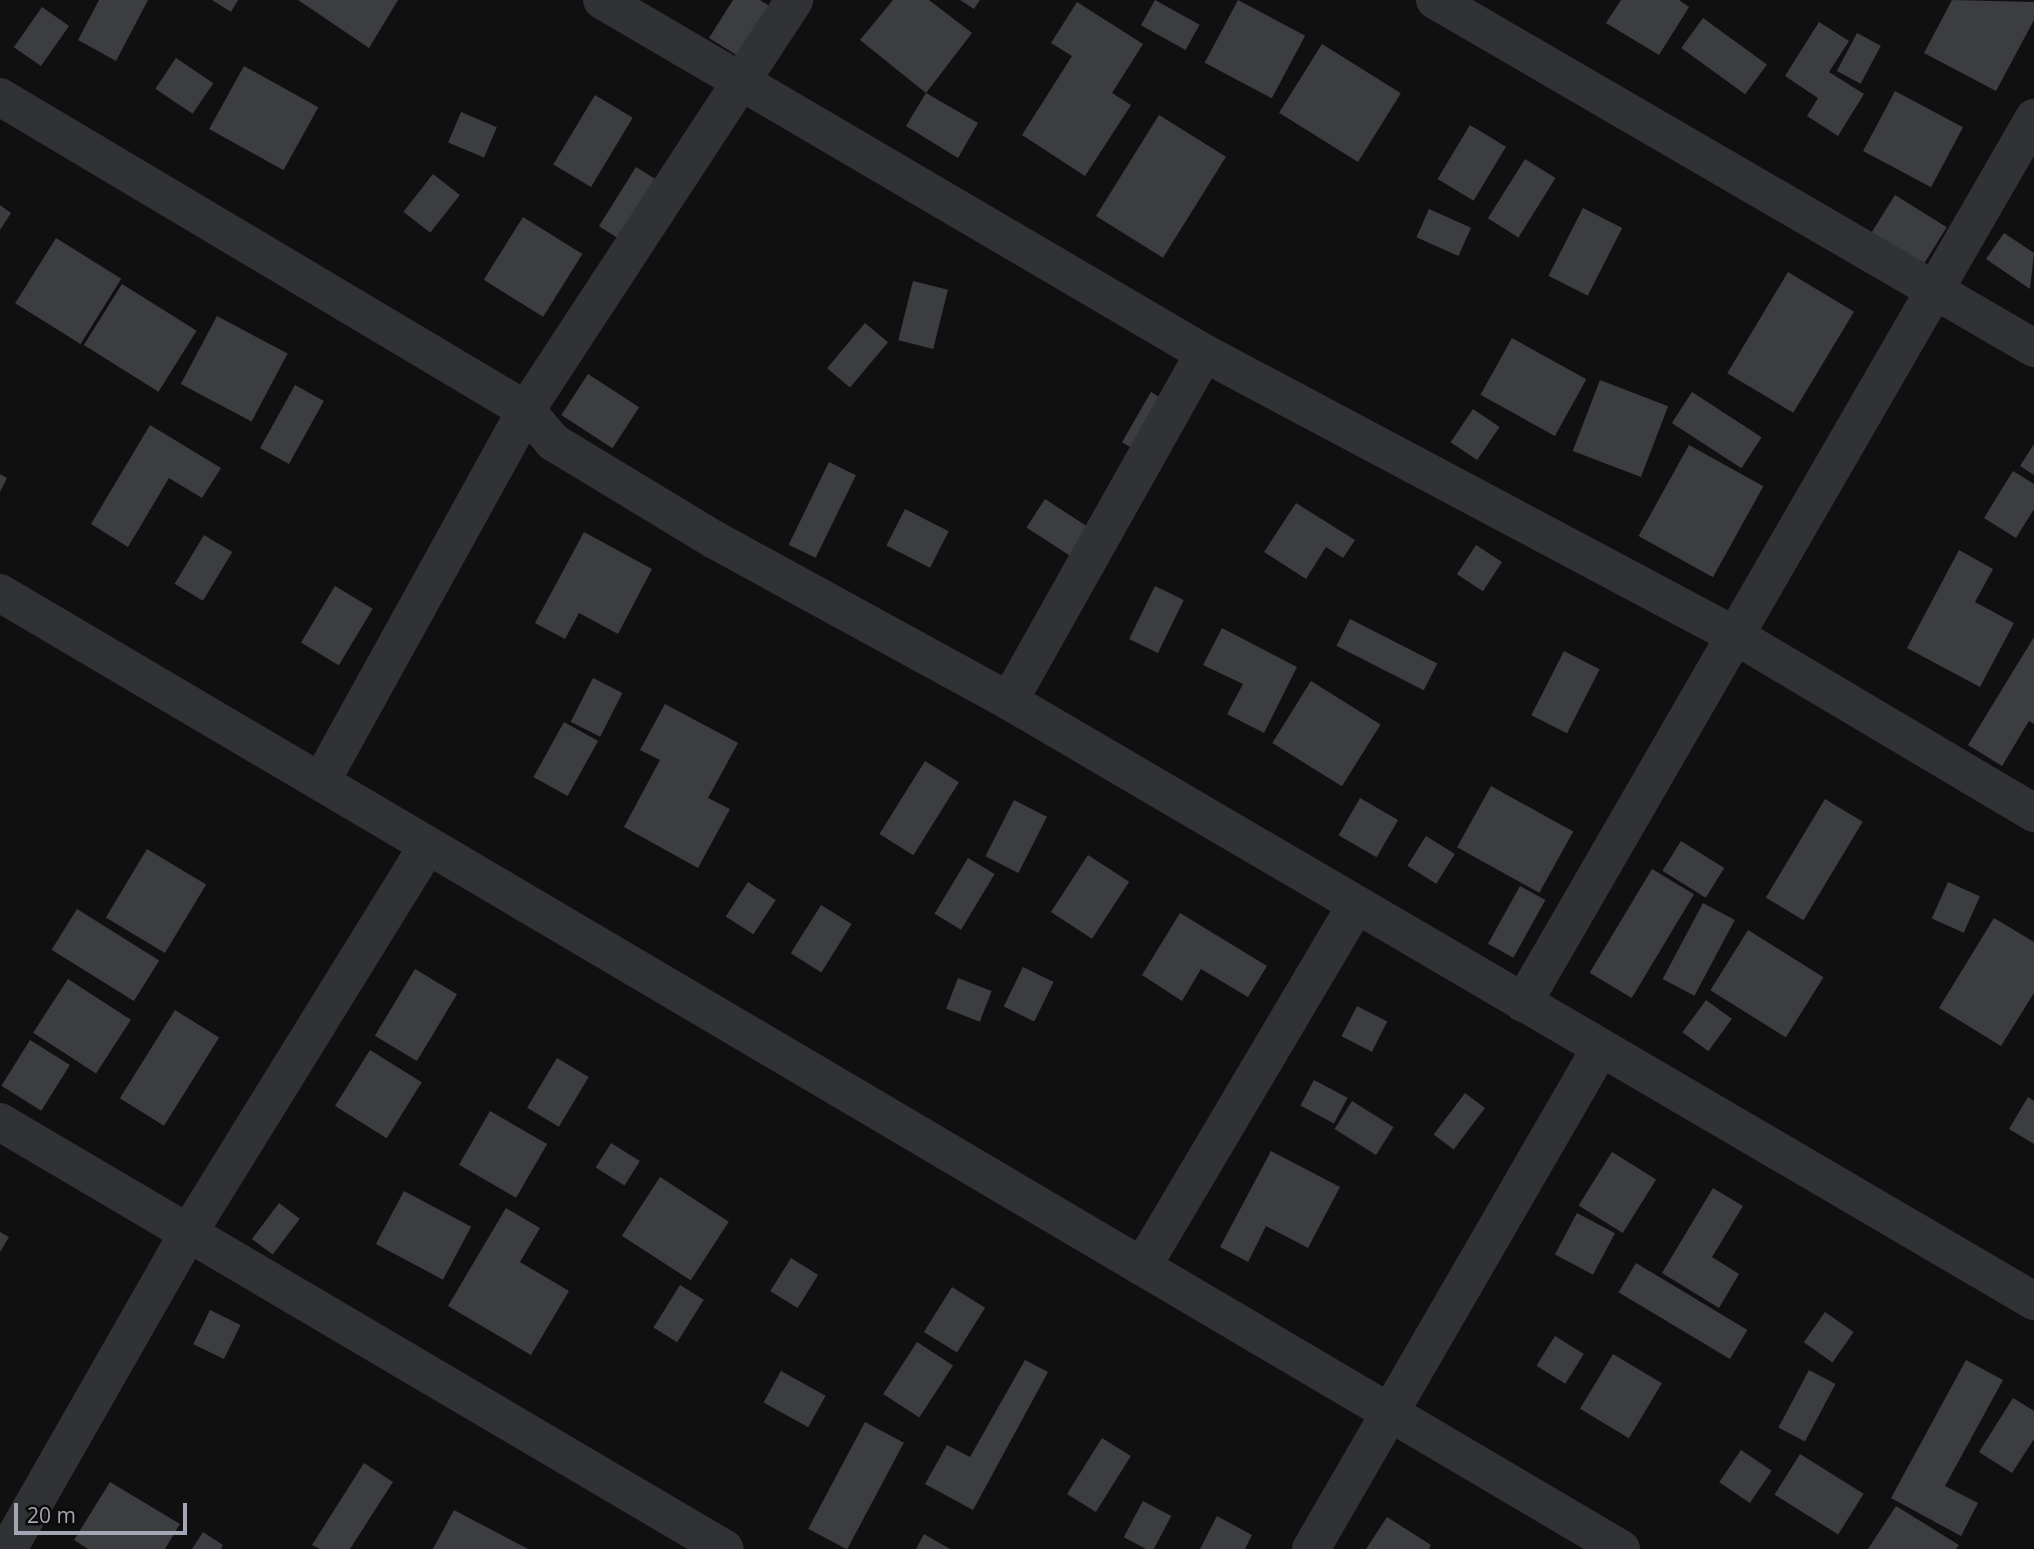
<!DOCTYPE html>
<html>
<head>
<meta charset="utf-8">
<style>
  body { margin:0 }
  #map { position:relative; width:2034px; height:1549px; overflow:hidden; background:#101011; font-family:"Open Sans",sans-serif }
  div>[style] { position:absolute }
  .building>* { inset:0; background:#3c3d41; transform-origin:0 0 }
  .street>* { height:38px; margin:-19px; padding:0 19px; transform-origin:19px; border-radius:19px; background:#313236 }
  span { translate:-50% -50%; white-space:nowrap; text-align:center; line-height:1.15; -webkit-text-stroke:6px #0b0b0c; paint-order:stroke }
  .scale { position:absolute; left:14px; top:1503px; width:173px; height:32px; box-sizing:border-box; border:4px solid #a1a6b2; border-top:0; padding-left:9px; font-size:21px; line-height:24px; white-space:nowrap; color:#a1a6b2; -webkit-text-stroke:5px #0b0b0c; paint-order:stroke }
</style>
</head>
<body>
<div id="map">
  <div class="building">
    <div style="clip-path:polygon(99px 0,148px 0,116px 61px,78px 40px)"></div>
    <div style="clip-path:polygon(212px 0,238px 0,231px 12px)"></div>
    <div style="clip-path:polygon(298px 0,398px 0,369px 48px)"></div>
    <div style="clip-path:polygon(733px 0,760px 0,793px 20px,762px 71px,709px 38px)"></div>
    <div style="clip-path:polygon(893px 0,929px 0,972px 33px,926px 93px,978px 123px,958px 158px,906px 126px,926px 93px,860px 40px)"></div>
    <div style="clip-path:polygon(960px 0,980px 0,974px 9px)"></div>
    <div style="left:1155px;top:0;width:51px;height:29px;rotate:29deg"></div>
    <div style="left:1238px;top:0;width:76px;height:71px;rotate:28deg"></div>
    <div style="clip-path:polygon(1621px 0,1679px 0,1689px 7px,1659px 55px,1606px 23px)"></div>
    <div style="clip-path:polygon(1952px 0,2034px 2px,2034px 20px,1996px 91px,1924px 53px)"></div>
    <div style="clip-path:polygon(1077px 2px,1143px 44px,1112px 93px,1131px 105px,1085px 176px,1022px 135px,1072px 56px,1051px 43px)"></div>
    <div style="left:42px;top:7px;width:33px;height:49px;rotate:35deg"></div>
    <div style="left:1703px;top:18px;width:79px;height:37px;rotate:36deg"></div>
    <div style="clip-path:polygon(1819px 22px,1849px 41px,1829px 72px,1864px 94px,1838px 136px,1807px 116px,1818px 98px,1785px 76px)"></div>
    <div style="left:1857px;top:33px;width:27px;height:43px;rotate:28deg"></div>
    <div style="left:1322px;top:44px;width:93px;height:81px;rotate:32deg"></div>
    <div style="left:176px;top:58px;width:45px;height:37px;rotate:34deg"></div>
    <div style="left:244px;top:66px;width:85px;height:72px;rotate:29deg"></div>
    <div style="left:1895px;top:91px;width:77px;height:68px;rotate:28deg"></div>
    <div style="left:595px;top:95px;width:44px;height:81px;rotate:31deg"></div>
    <div style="left:461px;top:112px;width:39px;height:33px;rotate:23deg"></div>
    <div style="left:1159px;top:115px;width:79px;height:119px;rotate:32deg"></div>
    <div style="left:1470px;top:125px;width:42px;height:63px;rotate:31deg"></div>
    <div style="left:1525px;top:159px;width:36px;height:70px;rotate:32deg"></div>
    <div style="left:636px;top:167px;width:31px;height:70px;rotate:32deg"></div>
    <div style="left:433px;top:174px;width:34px;height:48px;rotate:38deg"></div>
    <div style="left:1895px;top:195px;width:61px;height:56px;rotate:32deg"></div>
    <div style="clip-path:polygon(0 205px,11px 213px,0 230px)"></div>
    <div style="left:1583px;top:208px;width:44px;height:76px;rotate:27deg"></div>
    <div style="left:1429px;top:209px;width:46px;height:31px;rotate:24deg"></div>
    <div style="left:523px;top:217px;width:70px;height:74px;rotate:32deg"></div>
    <div style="clip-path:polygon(2004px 233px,2034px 253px,2030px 289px,1986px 259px)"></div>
    <div style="left:56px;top:238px;width:77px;height:77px;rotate:32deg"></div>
    <div style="left:1788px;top:272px;width:77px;height:118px;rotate:31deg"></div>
    <div style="left:913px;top:281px;width:36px;height:61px;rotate:14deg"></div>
    <div style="left:122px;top:284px;width:88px;height:72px;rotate:32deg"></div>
    <div style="left:217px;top:316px;width:80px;height:77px;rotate:28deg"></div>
    <div style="left:865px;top:323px;width:30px;height:59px;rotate:40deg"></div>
    <div style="left:1512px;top:338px;width:85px;height:65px;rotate:29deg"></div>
    <div style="left:588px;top:374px;width:61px;height:49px;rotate:33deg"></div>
    <div style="left:1600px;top:380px;width:73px;height:76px;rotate:21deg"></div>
    <div style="left:295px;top:385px;width:33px;height:72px;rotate:29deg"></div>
    <div style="left:1151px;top:392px;width:32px;height:58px;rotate:30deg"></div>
    <div style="left:1692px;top:392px;width:83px;height:37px;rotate:33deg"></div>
    <div style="left:1473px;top:409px;width:32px;height:40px;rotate:34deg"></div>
    <div style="clip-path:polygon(150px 425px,221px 468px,202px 498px,169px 478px,128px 547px,91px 524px)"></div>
    <div style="clip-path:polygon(2034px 444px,2034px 475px,2020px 466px)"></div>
    <div style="left:1689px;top:445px;width:85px;height:104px;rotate:29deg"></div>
    <div style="left:829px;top:462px;width:30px;height:92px;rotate:26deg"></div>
    <div style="clip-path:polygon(2013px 471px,2034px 484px,2034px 509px,2016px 538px,1984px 518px)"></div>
    <div style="clip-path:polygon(0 474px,7px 478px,0 492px)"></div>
    <div style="left:1045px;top:499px;width:55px;height:34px;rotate:33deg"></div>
    <div style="clip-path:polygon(1296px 503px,1355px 540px,1343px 558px,1326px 547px,1306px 579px,1264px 552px)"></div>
    <div style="left:905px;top:509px;width:49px;height:41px;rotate:27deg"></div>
    <div style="clip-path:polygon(584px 532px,652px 569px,618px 634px,579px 613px,565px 639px,535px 623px)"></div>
    <div style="left:204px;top:535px;width:33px;height:57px;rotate:31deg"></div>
    <div style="left:1476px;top:545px;width:31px;height:35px;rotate:33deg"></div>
    <div style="clip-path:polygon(1959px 550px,1993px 569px,1975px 602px,2014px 623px,1980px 687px,1907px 648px)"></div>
    <div style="left:335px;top:586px;width:44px;height:66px;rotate:31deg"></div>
    <div style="left:1155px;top:586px;width:32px;height:59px;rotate:26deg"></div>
    <div style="left:1350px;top:619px;width:98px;height:30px;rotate:27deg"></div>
    <div style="clip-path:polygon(1222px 628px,1297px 667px,1264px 733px,1227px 714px,1243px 684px,1203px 665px)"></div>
    <div style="clip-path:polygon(2034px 637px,2034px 724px,2029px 721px,2002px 766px,1968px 745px)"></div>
    <div style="left:1564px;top:651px;width:40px;height:72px;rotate:27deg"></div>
    <div style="left:593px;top:678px;width:33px;height:49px;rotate:27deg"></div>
    <div style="left:1311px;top:681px;width:82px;height:73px;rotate:32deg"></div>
    <div style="clip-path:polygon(665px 704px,738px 743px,708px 798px,730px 809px,698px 868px,624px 827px,660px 760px,640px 750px)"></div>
    <div style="left:564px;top:722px;width:39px;height:63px;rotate:29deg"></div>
    <div style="left:925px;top:761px;width:40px;height:86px;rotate:32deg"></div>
    <div style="left:1491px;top:786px;width:94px;height:70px;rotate:29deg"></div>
    <div style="left:1360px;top:798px;width:44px;height:43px;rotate:30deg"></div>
    <div style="left:1825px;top:799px;width:44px;height:115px;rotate:31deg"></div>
    <div style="left:1014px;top:800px;width:37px;height:63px;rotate:27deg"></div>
    <div style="left:1426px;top:836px;width:34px;height:35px;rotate:32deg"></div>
    <div style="left:1681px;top:841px;width:51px;height:35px;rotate:32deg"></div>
    <div style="left:147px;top:849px;width:69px;height:80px;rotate:31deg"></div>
    <div style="left:1088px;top:855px;width:49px;height:68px;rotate:33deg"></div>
    <div style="left:968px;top:858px;width:31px;height:65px;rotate:31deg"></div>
    <div style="left:1652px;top:869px;width:49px;height:121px;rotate:31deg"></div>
    <div style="left:748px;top:882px;width:33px;height:41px;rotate:33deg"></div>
    <div style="left:1948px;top:882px;width:35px;height:40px;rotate:24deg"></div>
    <div style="left:1520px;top:886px;width:29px;height:66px;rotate:29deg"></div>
    <div style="left:1703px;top:903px;width:36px;height:86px;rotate:28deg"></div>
    <div style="left:821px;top:905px;width:36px;height:57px;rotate:32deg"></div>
    <div style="left:77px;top:909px;width:97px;height:48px;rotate:32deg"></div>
    <div style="clip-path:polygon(1180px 913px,1267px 966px,1248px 997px,1201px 969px,1182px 1001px,1142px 975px)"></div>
    <div style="clip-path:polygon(1994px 918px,2034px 942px,2034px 993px,2001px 1046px,1939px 1008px)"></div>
    <div style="left:1748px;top:930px;width:89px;height:71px;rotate:32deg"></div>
    <div style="left:1023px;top:967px;width:34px;height:44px;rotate:26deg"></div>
    <div style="left:415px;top:969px;width:49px;height:78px;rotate:31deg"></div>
    <div style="left:958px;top:978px;width:36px;height:33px;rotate:21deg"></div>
    <div style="left:68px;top:979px;width:75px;height:64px;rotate:33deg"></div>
    <div style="left:1706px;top:1000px;width:32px;height:40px;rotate:36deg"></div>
    <div style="left:1357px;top:1006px;width:34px;height:34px;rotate:27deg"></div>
    <div style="left:175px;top:1010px;width:52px;height:104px;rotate:32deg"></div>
    <div style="left:30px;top:1040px;width:47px;height:54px;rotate:32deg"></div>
    <div style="left:370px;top:1050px;width:61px;height:66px;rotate:32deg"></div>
    <div style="left:557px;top:1058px;width:37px;height:58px;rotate:31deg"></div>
    <div style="left:1314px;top:1080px;width:38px;height:29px;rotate:28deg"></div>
    <div style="left:1465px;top:1093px;width:25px;height:52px;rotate:37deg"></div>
    <div style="clip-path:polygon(2028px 1097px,2034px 1101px,2034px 1144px,2009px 1129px)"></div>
    <div style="left:1352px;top:1101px;width:49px;height:33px;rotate:32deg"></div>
    <div style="left:490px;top:1111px;width:66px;height:62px;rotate:30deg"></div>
    <div style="left:611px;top:1143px;width:34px;height:29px;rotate:32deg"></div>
    <div style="clip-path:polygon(1271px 1151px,1340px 1187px,1308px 1248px,1266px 1226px,1248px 1262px,1220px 1247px)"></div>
    <div style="left:1612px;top:1152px;width:52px;height:63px;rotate:32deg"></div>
    <div style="left:660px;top:1177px;width:82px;height:70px;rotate:33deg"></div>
    <div style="clip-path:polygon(1713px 1188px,1743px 1206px,1712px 1257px,1739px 1274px,1719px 1308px,1662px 1273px)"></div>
    <div style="left:404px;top:1191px;width:76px;height:60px;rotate:28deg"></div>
    <div style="left:279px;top:1203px;width:26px;height:45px;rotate:37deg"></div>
    <div style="clip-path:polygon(506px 1208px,540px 1228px,520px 1262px,569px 1291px,531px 1355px,448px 1306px)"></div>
    <div style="left:1577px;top:1213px;width:43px;height:47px;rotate:28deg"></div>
    <div style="clip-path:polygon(0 1232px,9px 1237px,0 1252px)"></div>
    <div style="left:791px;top:1258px;width:32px;height:39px;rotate:32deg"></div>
    <div style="left:1636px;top:1263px;width:130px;height:34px;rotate:31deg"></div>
    <div style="left:680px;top:1285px;width:28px;height:50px;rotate:32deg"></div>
    <div style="left:952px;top:1287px;width:39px;height:53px;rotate:32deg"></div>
    <div style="left:210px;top:1310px;width:34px;height:38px;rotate:26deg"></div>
    <div style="left:1825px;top:1312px;width:35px;height:37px;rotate:35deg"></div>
    <div style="left:1555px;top:1336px;width:34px;height:35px;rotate:32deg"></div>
    <div style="left:917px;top:1342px;width:43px;height:62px;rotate:33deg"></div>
    <div style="left:1613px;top:1354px;width:57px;height:64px;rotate:31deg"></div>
    <div style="clip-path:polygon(1025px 1360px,1048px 1372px,973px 1510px,925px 1484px,947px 1445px,970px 1457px)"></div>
    <div style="clip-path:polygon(1966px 1360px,2003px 1380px,1945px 1486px,1978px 1503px,1961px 1536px,1891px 1498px)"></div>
    <div style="left:1809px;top:1370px;width:30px;height:65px;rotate:28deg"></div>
    <div style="left:781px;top:1371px;width:51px;height:36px;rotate:29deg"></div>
    <div style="clip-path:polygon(2013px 1398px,2034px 1411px,2034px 1439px,2012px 1473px,1979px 1452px)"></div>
    <div style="left:865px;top:1422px;width:44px;height:121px;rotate:28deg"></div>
    <div style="left:1102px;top:1438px;width:34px;height:66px;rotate:32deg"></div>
    <div style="left:1741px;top:1450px;width:37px;height:39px;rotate:34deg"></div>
    <div style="left:1800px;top:1454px;width:75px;height:48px;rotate:32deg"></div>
    <div style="clip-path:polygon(364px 1463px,393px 1482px,350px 1549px,320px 1549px,312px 1545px)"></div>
    <div style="clip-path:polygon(110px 1482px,180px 1524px,165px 1549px,88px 1549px,74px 1540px)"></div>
    <div style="left:1143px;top:1501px;width:32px;height:41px;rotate:28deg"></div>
    <div style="clip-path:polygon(1896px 1506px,1959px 1545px,1956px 1549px,1868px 1549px)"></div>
    <div style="clip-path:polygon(454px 1510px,528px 1549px,433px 1549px)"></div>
    <div style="clip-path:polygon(1217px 1516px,1252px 1535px,1245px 1549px,1200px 1549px)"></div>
    <div style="clip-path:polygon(1387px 1517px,1431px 1545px,1429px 1549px,1366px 1549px)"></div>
    <div style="clip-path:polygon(203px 1532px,223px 1545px,221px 1549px,192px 1549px)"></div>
    <div style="clip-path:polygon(924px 1534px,950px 1549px,916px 1549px)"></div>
  </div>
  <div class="street">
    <div style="left:602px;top:0;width:698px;rotate:30.39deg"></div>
    <div style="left:1204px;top:353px;width:603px;rotate:28.01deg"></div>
    <div style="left:1736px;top:636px;width:347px;rotate:30.7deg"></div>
    <div style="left:1435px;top:0;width:693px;rotate:30.16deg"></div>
    <div style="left:0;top:97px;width:612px;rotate:30.76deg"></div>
    <div style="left:526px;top:410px;width:42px;rotate:49.8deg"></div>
    <div style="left:553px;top:442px;width:189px;rotate:31.2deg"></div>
    <div style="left:715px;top:540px;width:335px;rotate:28.7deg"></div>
    <div style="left:1009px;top:701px;width:1188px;rotate:30.34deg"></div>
    <div style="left:0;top:593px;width:1882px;rotate:30.53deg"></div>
    <div style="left:1009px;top:701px;width:399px;rotate:-60.7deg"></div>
    <div style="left:323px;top:778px;width:420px;rotate:-61.1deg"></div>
    <div style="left:526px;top:410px;width:490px;rotate:-56.8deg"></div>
    <div style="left:1523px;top:1003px;width:1022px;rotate:-60deg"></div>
    <div style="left:0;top:1122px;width:841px;rotate:30.5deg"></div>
    <div style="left:1142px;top:1267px;width:421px;rotate:-59.4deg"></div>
    <div style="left:8px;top:1549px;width:365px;rotate:-60.3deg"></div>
    <div style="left:189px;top:1232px;width:453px;rotate:-58.3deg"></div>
    <div style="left:1311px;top:1549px;width:578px;rotate:-59.97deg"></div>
  </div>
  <div class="scale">20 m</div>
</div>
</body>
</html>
